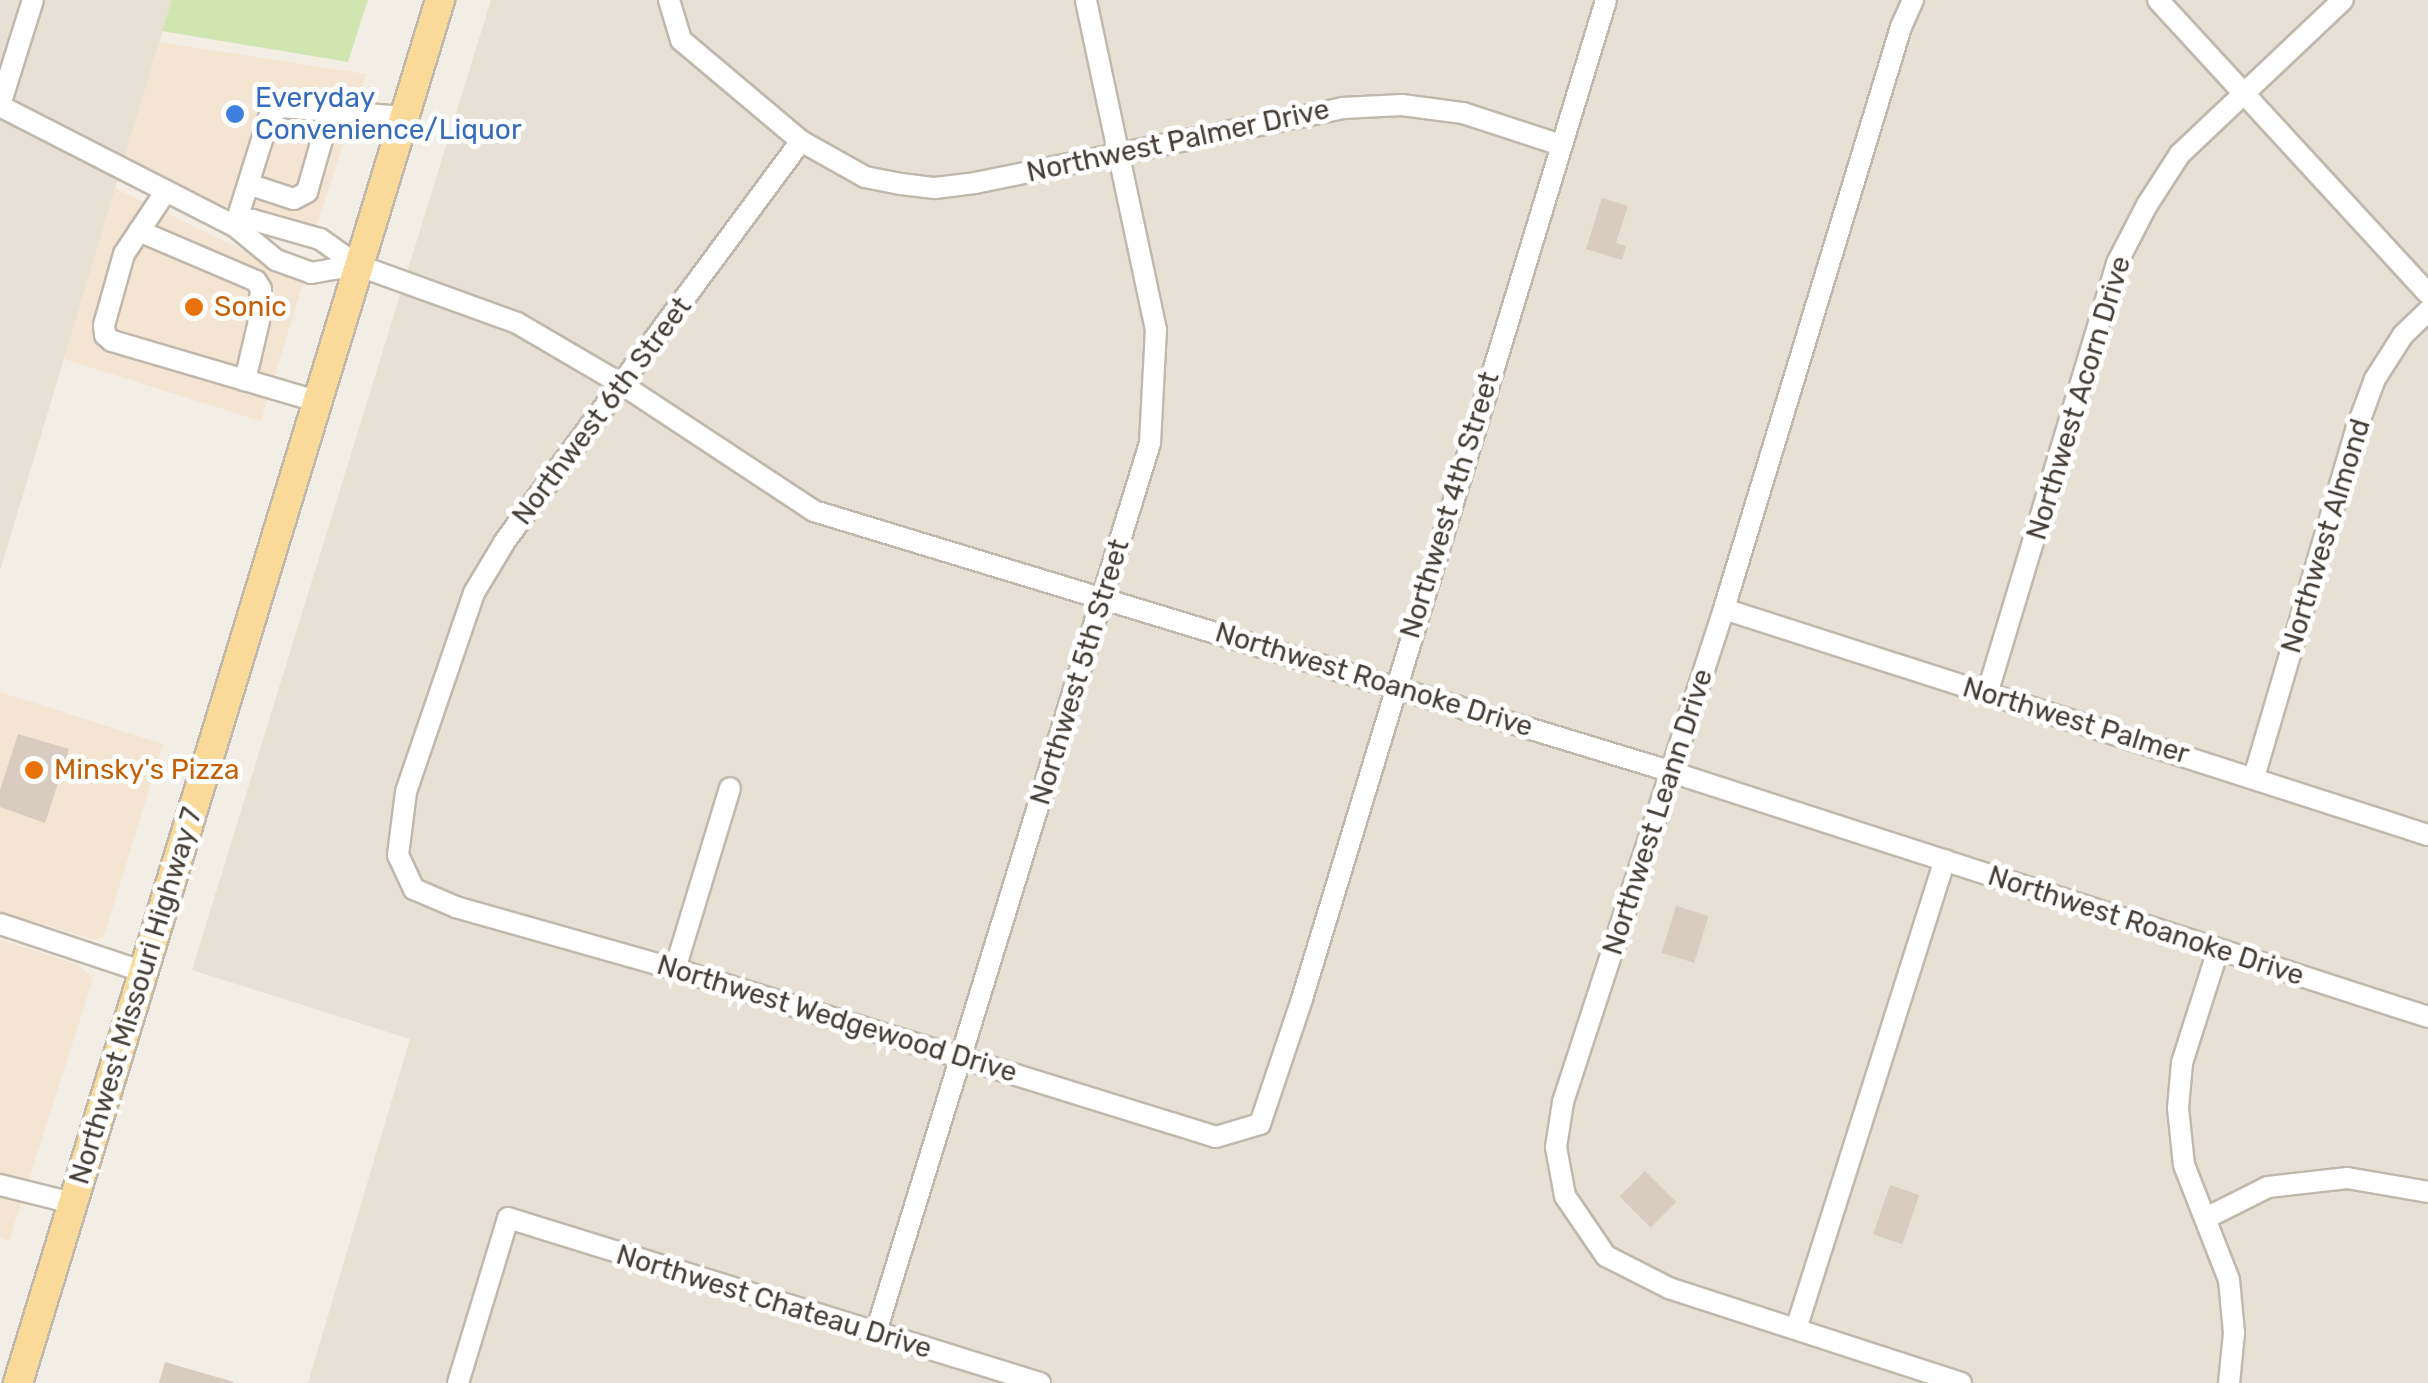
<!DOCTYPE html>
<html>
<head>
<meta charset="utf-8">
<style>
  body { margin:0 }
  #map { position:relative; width:2428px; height:1383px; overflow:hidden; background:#f2eee6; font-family:Rubik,sans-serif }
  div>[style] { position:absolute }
  .residential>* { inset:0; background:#e6e0d5 }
  .commercial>* { inset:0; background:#f4e4d2 }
  .green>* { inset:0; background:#d0e5b0 }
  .building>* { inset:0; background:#d7ccbf; transform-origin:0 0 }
  .roads { filter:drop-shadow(2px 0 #c0b8ac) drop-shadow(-2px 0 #c0b8ac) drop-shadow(0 2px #c0b8ac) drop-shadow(0 -2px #c0b8ac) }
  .minor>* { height:20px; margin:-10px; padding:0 10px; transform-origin:10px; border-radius:10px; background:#fff }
  .major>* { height:28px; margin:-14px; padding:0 14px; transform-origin:14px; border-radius:14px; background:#fada98 }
  .dots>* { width:28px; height:28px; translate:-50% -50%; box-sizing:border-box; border:5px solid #fff; border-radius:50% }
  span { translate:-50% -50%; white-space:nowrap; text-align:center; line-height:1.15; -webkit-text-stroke:10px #fff; paint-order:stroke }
  .shop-label { font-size:28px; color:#366cbe }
  .left { translate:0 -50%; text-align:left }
  .street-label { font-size:28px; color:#453e36 }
  .food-label { font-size:28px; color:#c56008 }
</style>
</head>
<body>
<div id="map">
  <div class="residential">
    <div style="clip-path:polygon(0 0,172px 0,0 571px)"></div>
    <div style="clip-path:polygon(491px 0,2428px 0,2428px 1383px,308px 1383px,410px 1039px,192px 970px)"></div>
  </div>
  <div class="commercial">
    <div style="clip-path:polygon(159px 42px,366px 74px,316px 228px,215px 203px,124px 159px)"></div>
    <div style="clip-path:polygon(115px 188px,304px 280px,261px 421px,64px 359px)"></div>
    <div style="clip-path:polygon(0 692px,163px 744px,104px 936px,96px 940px,0 912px)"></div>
    <div style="clip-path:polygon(0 940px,77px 964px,93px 979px,9px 1241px,0 1238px)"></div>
  </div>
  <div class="green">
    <div style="clip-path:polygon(172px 0,368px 0,348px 62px,162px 31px)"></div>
  </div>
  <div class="building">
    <div style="clip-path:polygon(1602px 198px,1628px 206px,1616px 243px,1626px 246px,1622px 260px,1586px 249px)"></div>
    <div style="clip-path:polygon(18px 734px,69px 749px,45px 823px,0 807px,0 790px)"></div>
    <div style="left:1676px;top:906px;width:34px;height:49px;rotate:17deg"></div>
    <div style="left:1645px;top:1171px;width:44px;height:36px;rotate:45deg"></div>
    <div style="left:1890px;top:1185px;width:31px;height:52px;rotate:19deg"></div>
    <div style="clip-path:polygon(165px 1362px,234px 1382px,234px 1383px,159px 1383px)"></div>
  </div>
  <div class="roads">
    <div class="minor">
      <div style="left:669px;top:0;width:42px;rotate:73.3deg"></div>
      <div style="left:681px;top:40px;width:157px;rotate:40.1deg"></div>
      <div style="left:801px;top:141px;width:73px;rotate:29.4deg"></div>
      <div style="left:865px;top:177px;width:37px;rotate:11deg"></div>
      <div style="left:901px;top:184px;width:34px;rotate:7deg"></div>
      <div style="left:935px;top:188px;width:40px;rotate:-7.1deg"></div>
      <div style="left:975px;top:183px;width:375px;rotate:-11.5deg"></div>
      <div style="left:1342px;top:108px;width:60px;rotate:-2.9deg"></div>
      <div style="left:1402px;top:105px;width:62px;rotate:7.5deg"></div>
      <div style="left:1463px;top:113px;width:103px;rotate:18.1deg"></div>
      <div style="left:1913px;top:0;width:30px;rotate:114deg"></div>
      <div style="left:1901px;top:27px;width:608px;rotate:106.92deg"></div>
      <div style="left:1724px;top:609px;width:519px;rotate:108.09deg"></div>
      <div style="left:1563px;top:1102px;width:46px;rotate:98.8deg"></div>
      <div style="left:1556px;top:1147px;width:50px;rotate:79.6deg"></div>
      <div style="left:1565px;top:1196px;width:73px;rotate:55.7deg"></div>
      <div style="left:1606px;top:1256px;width:71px;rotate:26.9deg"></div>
      <div style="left:1669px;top:1288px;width:307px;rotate:18deg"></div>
      <div style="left:2158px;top:0;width:399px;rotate:47.4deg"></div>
      <div style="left:0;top:105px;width:110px;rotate:-72.6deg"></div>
      <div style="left:0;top:106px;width:264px;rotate:27.1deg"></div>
      <div style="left:235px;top:226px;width:53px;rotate:39.7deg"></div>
      <div style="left:276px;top:260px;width:37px;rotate:20deg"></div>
      <div style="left:311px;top:273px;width:47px;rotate:-9.9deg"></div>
      <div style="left:801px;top:141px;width:500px;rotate:126.5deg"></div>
      <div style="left:504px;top:543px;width:58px;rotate:121deg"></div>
      <div style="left:474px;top:593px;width:210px;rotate:108.9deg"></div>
      <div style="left:406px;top:792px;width:64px;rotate:97.2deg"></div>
      <div style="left:398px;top:855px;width:38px;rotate:65deg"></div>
      <div style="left:414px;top:889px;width:46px;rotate:23.2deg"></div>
      <div style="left:456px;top:907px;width:228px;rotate:15.8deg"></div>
      <div style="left:675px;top:969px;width:566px;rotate:17.25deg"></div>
      <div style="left:1216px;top:1137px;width:46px;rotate:-16.5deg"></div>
      <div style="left:1260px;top:1124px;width:132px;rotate:-71.4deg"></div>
      <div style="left:1302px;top:999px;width:1044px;rotate:-73.07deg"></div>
      <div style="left:248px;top:184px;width:48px;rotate:18.1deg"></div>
      <div style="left:294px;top:199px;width:15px;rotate:-28deg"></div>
      <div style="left:307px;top:192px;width:83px;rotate:-74deg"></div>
      <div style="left:164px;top:194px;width:72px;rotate:123.7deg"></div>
      <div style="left:124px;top:254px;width:74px;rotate:105.7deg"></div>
      <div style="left:104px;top:325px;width:10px;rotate:84deg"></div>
      <div style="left:105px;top:335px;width:9px;rotate:41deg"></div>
      <div style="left:112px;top:341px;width:213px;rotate:16.4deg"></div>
      <div style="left:235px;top:226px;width:19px;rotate:-18deg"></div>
      <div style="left:253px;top:220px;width:70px;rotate:15.8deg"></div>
      <div style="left:320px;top:239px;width:45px;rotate:35.1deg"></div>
      <div style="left:357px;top:265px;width:170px;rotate:19.9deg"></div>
      <div style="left:517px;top:323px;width:123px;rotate:30.3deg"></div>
      <div style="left:623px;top:385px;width:229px;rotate:33.4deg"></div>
      <div style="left:814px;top:511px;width:880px;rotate:16.91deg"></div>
      <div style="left:1656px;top:767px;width:811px;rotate:17.94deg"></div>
      <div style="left:235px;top:226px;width:117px;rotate:-72.6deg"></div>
      <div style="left:270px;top:114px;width:14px;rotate:-30deg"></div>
      <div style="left:282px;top:107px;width:121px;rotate:4.7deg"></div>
      <div style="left:139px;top:231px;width:127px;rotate:23.1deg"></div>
      <div style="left:256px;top:281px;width:9px;rotate:58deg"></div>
      <div style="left:261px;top:289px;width:32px;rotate:94deg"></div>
      <div style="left:259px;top:321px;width:61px;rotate:103.3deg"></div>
      <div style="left:1724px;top:609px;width:739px;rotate:17.8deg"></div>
      <div style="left:1987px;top:694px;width:450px;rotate:-73.2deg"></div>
      <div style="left:2117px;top:263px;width:65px;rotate:-62.7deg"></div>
      <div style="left:2147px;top:205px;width:61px;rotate:-57.1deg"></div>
      <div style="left:2180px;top:154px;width:224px;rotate:-43.4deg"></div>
      <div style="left:2254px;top:777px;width:362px;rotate:-73.6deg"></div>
      <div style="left:2356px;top:430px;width:54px;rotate:-69.6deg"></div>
      <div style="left:2375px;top:379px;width:52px;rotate:-57.5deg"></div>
      <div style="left:2403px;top:335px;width:35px;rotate:-44deg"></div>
      <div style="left:0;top:924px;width:152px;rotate:18.4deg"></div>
      <div style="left:2218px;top:950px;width:119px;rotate:107.7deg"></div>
      <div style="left:2182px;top:1063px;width:45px;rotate:95.1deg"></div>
      <div style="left:2178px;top:1108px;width:57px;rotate:84deg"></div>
      <div style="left:2184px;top:1165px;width:123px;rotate:68.6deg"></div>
      <div style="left:2229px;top:1280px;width:53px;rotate:84.6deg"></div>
      <div style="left:2234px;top:1333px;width:50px;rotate:95.7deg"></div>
      <div style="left:675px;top:969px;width:189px;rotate:-73.1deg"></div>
      <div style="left:0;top:1185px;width:75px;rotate:13.9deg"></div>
      <div style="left:2208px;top:1217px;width:67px;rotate:-26.6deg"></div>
      <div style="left:2268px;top:1187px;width:80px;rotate:-6.5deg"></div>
      <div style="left:2347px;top:1178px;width:82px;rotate:9.8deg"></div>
      <div style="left:1796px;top:1329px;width:492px;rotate:-72.4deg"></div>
      <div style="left:876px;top:1332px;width:930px;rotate:-72.87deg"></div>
      <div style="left:1150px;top:443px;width:113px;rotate:-87deg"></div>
      <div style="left:1156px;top:330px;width:337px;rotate:-102deg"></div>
      <div style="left:458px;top:1383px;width:172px;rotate:-73.1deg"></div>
      <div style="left:508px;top:1218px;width:557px;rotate:17.23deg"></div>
    </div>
    <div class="major">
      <div style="left:18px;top:1383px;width:1446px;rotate:-73.03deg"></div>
    </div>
  </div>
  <div class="dots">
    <div style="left:235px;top:114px;background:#3f7fe0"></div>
    <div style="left:194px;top:307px;background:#e8710a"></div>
    <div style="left:34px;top:770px;background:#e8710a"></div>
  </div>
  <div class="shop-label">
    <span class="left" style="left:255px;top:114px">Everyday<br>Convenience/Liquor</span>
  </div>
  <div class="street-label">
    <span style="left:1178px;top:141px;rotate:-12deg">Northwest Palmer Drive</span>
    <span style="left:2079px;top:398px;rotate:-73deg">Northwest Acorn Drive</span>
    <span style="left:602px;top:411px;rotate:-53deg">Northwest 6th Street</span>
    <span style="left:1450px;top:505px;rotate:-73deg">Northwest 4th Street</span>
    <span style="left:2326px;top:536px;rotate:-73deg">Northwest Almond</span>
    <span style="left:1080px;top:672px;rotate:-73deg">Northwest 5th Street</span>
    <span style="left:1374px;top:680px;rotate:17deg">Northwest Roanoke Drive</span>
    <span style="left:2076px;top:721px;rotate:17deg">Northwest Palmer</span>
    <span style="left:1658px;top:812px;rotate:-72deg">Northwest Leann Drive</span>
    <span style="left:2146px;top:926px;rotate:18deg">Northwest Roanoke Drive</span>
    <span style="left:136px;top:996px;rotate:-73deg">Northwest Missouri Highway 7</span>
    <span style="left:837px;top:1019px;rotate:17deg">Northwest Wedgewood Drive</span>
    <span style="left:774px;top:1302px;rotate:17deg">Northwest Chateau Drive</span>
  </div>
  <div class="food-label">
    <span class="left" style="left:214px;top:307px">Sonic</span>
    <span class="left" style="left:54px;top:770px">Minsky's Pizza</span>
  </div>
</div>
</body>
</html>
